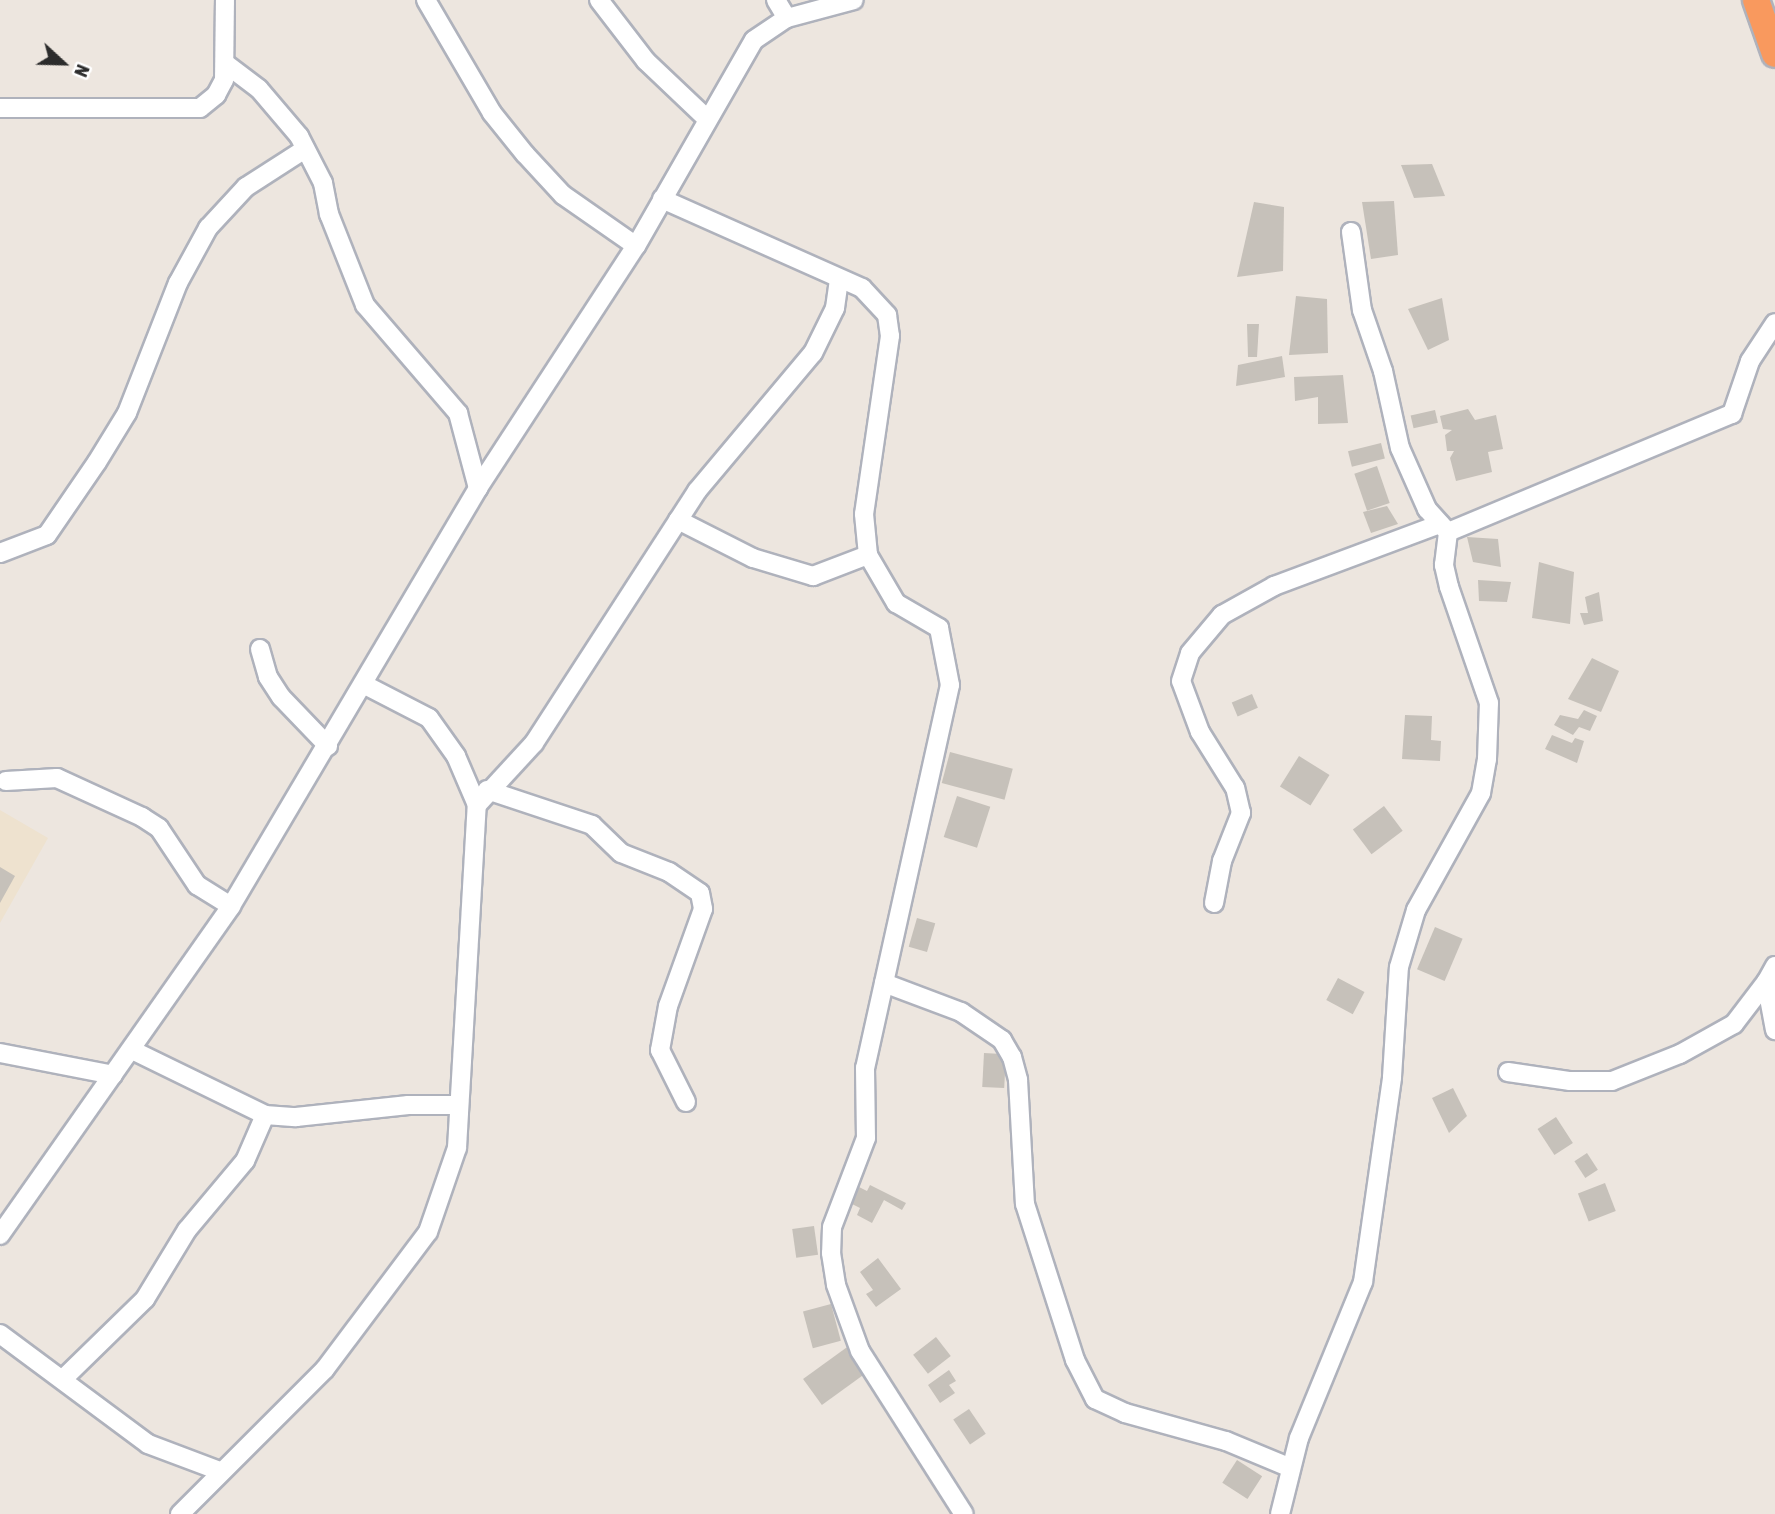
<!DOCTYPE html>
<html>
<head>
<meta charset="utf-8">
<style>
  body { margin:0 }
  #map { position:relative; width:1775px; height:1514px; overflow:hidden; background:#ede6df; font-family:"Asap Condensed",sans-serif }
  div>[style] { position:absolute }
  .education>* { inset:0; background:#eee2cf }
  .building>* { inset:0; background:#c6c1ba; transform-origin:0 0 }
  .roads { filter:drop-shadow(2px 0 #afb2bc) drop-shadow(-2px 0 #afb2bc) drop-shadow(0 2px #afb2bc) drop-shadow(0 -2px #afb2bc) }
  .minor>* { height:18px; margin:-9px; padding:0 9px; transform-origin:9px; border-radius:9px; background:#fff }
  .highway>* { height:26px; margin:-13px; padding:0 13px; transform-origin:13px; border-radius:13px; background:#f9995e }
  span { translate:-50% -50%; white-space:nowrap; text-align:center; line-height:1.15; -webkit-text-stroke:6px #fff; paint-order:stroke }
  .north { position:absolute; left:28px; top:28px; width:70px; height:70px; -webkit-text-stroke:5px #fff; paint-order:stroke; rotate:112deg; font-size:19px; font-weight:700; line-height:28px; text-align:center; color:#2c2c2c }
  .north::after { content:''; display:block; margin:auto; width:24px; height:32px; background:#2c2c2c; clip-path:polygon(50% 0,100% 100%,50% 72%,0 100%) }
</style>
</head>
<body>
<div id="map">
  <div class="education">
    <div style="clip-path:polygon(0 810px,48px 838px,0 923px)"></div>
  </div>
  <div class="building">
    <div style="clip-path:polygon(1432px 164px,1445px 196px,1414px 198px,1401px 165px)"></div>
    <div style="clip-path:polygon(1394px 201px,1398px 255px,1371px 259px,1362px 202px)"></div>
    <div style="clip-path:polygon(1254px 202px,1284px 207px,1283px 271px,1237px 277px)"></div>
    <div style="clip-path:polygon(1296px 296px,1327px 299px,1328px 353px,1289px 355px)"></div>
    <div style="clip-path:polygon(1442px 298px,1449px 340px,1428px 350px,1408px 309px)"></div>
    <div style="clip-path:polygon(1247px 324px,1259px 324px,1257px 357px,1248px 357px)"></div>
    <div style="clip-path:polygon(1282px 356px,1285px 377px,1236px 386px,1238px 365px)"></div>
    <div style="clip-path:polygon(1343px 375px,1348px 423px,1318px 424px,1318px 397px,1295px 401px,1294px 377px)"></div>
    <div style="clip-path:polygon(1468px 409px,1475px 420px,1496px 415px,1503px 449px,1488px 452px,1492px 472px,1456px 481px,1450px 458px,1454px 451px,1447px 451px,1445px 435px,1452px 430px,1443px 429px,1440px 416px)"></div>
    <div style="left:1435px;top:410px;width:13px;height:25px;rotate:77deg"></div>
    <div style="left:1381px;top:443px;width:16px;height:34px;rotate:76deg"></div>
    <div style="left:1377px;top:466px;width:39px;height:24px;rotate:71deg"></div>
    <div style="clip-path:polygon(1387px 506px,1398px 524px,1371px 533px,1363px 512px)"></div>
    <div style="clip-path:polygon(1467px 537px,1498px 539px,1501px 567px,1473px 562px)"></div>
    <div style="clip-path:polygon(1539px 562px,1574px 572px,1570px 624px,1532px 618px)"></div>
    <div style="clip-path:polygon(1478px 580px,1511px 582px,1507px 602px,1479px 601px)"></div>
    <div style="clip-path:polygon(1599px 592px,1603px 621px,1584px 625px,1580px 613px,1588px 613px,1585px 597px)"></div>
    <div style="clip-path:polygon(1592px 658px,1619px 671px,1601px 712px,1568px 699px)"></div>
    <div style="left:1252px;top:694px;width:15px;height:22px;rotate:67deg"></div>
    <div style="clip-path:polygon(1584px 710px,1597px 716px,1590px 731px,1579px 727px,1573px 735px,1554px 725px,1560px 715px,1578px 719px)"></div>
    <div style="clip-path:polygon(1405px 715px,1432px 716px,1431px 740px,1441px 741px,1440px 761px,1402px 759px)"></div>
    <div style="clip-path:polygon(1552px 735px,1572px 743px,1575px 738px,1584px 741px,1577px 763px,1545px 749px)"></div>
    <div style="left:950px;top:752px;width:65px;height:32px;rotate:15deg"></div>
    <div style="left:1299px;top:756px;width:36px;height:36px;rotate:32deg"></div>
    <div style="left:957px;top:796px;width:35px;height:43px;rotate:18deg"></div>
    <div style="left:1384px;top:806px;width:31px;height:39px;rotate:53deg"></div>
    <div style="clip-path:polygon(0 867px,15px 876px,0 903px)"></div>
    <div style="left:917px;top:918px;width:19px;height:30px;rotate:16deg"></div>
    <div style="left:1435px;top:927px;width:30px;height:46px;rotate:23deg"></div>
    <div style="left:1338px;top:978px;width:30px;height:25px;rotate:28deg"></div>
    <div style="left:984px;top:1053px;width:22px;height:34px;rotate:3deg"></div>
    <div style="clip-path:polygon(1453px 1088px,1467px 1116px,1449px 1133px,1432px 1098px)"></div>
    <div style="left:1556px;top:1117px;width:31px;height:22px;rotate:57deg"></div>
    <div style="left:1587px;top:1153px;width:20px;height:15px;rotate:57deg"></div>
    <div style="left:1605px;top:1183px;width:30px;height:29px;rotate:69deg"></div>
    <div style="clip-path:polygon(870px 1185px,906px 1203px,902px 1210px,884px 1200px,872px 1223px,857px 1215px,860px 1208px,848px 1202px,857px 1186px,867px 1191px)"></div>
    <div style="left:814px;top:1226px;width:29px;height:22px;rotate:82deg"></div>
    <div style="clip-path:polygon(878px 1258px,901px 1289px,876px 1307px,866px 1294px,873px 1290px,860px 1272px)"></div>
    <div style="left:831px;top:1304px;width:38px;height:29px;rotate:75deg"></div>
    <div style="left:936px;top:1337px;width:24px;height:29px;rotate:52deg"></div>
    <div style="left:850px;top:1345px;width:32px;height:58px;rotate:54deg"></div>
    <div style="clip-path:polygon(949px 1370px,956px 1381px,949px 1385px,955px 1393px,940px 1403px,928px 1385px)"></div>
    <div style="left:969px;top:1409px;width:30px;height:19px;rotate:56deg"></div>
    <div style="left:1237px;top:1460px;width:30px;height:27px;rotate:33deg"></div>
  </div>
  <div class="roads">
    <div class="minor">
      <div style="left:426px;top:0;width:131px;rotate:59.7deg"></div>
      <div style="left:492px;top:113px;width:53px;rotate:51.2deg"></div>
      <div style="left:525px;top:154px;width:56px;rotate:47.2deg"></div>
      <div style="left:563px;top:195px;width:89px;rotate:34.9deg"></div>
      <div style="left:599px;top:0;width:77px;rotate:52.4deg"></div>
      <div style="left:646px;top:61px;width:83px;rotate:43.5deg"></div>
      <div style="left:776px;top:0;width:21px;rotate:59deg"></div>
      <div style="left:226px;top:64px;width:41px;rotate:37.1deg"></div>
      <div style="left:259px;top:89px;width:62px;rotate:49.6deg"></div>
      <div style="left:299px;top:136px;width:53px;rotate:62.9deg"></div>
      <div style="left:323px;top:183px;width:32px;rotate:79deg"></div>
      <div style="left:329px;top:214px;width:98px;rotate:68.4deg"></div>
      <div style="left:365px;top:305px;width:143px;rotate:49.3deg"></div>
      <div style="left:458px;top:413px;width:78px;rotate:75.1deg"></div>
      <div style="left:0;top:108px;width:200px"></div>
      <div style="left:200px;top:108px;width:21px;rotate:-39deg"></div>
      <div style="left:216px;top:95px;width:17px;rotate:-62deg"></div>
      <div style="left:224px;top:80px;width:80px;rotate:-89.3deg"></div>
      <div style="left:662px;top:199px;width:219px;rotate:24deg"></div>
      <div style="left:862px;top:288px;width:37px;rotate:47deg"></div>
      <div style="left:887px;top:315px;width:21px;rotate:82deg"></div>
      <div style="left:890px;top:336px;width:180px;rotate:98.3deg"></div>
      <div style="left:864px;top:514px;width:41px;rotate:84.4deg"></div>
      <div style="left:868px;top:555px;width:56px;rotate:59.7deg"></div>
      <div style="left:896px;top:603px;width:50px;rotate:30.2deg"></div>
      <div style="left:939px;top:628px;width:58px;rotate:79.1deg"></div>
      <div style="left:950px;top:685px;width:392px;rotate:102.5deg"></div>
      <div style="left:865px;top:1068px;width:70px;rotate:89.2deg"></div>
      <div style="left:866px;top:1138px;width:95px;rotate:110.9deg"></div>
      <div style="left:832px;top:1227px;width:26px;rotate:92deg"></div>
      <div style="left:831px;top:1253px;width:32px;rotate:81deg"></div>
      <div style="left:836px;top:1285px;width:70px;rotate:70deg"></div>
      <div style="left:860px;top:1351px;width:193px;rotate:57.5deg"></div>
      <div style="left:1351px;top:232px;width:79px;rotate:82deg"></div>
      <div style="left:1362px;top:310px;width:65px;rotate:71deg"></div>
      <div style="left:1383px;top:371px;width:79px;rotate:77.6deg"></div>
      <div style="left:1400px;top:448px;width:67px;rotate:66.1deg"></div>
      <div style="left:1427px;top:509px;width:27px;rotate:48deg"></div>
      <div style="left:678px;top:520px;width:84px;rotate:26.9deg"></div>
      <div style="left:753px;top:558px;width:63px;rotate:16.7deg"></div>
      <div style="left:813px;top:576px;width:59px;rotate:-20.9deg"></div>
      <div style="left:0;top:553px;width:50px;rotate:-21deg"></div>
      <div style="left:47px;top:535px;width:88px;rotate:-55.6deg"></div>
      <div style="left:97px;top:462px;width:57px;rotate:-58.5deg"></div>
      <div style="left:127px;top:413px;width:140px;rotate:-68.6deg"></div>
      <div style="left:178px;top:283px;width:63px;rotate:-61.4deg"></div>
      <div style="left:208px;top:228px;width:56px;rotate:-47.2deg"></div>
      <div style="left:246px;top:187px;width:70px;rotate:-32.8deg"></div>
      <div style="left:260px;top:649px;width:29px;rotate:74deg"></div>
      <div style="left:268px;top:677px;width:24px;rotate:57deg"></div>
      <div style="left:281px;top:697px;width:68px;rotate:46.2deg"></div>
      <div style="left:365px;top:685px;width:72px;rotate:27.3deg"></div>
      <div style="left:429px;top:718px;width:47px;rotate:54.6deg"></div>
      <div style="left:456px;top:756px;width:53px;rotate:66.8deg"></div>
      <div style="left:6px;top:781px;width:51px;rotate:-3.4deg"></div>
      <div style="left:57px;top:778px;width:94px;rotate:24.6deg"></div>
      <div style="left:142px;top:817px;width:20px;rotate:33deg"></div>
      <div style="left:159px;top:828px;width:69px;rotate:56.3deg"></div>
      <div style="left:197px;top:885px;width:40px;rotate:32deg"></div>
      <div style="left:487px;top:790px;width:111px;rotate:18.4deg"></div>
      <div style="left:592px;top:825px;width:40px;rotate:44deg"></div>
      <div style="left:621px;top:853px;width:52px;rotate:21.6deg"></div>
      <div style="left:669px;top:872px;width:37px;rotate:34deg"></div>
      <div style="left:700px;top:893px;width:16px;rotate:79deg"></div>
      <div style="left:703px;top:909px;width:103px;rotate:109.8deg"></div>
      <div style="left:668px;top:1006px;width:45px;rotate:100.3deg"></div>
      <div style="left:660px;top:1050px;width:58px;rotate:63.4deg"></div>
      <div style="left:1214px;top:903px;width:43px;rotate:-79.2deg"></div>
      <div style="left:1222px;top:861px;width:52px;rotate:-68.4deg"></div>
      <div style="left:1241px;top:813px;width:26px;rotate:-103deg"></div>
      <div style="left:1235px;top:788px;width:66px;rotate:-122deg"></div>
      <div style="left:1200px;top:732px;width:54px;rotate:-110.4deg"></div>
      <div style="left:1181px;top:681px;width:29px;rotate:-72deg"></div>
      <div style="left:1190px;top:653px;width:50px;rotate:-49.9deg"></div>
      <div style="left:1222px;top:615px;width:60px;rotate:-29.1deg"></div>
      <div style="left:1274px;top:586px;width:177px;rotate:-20.5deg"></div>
      <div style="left:1775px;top:966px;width:18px;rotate:119deg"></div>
      <div style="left:1766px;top:982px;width:49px;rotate:79.4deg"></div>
      <div style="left:884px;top:983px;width:82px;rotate:20.6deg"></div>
      <div style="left:961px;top:1012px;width:50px;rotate:34.3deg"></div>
      <div style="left:1002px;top:1040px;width:20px;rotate:60deg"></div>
      <div style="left:1012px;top:1057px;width:24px;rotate:75deg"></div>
      <div style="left:1018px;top:1080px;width:124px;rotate:86.8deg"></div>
      <div style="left:1025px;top:1204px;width:164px;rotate:72.2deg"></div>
      <div style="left:1075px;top:1360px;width:44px;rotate:62.9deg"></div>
      <div style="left:1095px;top:1399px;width:33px;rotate:25deg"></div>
      <div style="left:1125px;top:1413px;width:105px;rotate:15.5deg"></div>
      <div style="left:1226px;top:1441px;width:70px;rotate:22.6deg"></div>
      <div style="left:132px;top:1050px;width:148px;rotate:26deg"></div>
      <div style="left:265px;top:1115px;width:31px;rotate:4deg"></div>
      <div style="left:296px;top:1117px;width:113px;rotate:-6.1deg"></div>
      <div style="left:408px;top:1105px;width:50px"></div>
      <div style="left:0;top:1053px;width:115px;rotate:11deg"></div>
      <div style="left:1508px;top:1072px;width:63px;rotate:8.3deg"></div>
      <div style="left:1570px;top:1081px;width:42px"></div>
      <div style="left:1612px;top:1081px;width:73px;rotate:-21.7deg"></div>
      <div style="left:1680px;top:1054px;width:62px;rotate:-29.1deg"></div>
      <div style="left:1734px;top:1024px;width:53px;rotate:-52.7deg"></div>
      <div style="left:0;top:1235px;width:402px;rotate:-54.9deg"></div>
      <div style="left:231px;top:906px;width:486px;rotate:-59.4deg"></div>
      <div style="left:478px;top:488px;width:289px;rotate:-56.9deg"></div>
      <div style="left:636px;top:246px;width:237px;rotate:-60.2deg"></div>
      <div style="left:754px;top:40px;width:40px;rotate:-34deg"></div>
      <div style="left:787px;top:18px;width:69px;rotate:-15deg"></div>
      <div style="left:0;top:1334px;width:184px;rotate:36.6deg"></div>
      <div style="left:148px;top:1444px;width:77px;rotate:20.6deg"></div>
      <div style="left:64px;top:1378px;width:113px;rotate:-44.3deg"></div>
      <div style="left:145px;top:1299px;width:81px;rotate:-58.7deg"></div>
      <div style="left:187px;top:1230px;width:90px;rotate:-50deg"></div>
      <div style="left:245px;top:1161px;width:50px;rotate:-66.5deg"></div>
      <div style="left:180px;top:1514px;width:205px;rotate:-45deg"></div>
      <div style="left:325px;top:1369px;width:171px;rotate:-53.1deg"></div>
      <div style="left:428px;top:1232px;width:89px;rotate:-71deg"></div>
      <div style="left:457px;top:1148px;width:344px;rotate:-86.7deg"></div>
      <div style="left:477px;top:805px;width:84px;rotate:-47.4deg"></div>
      <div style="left:534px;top:743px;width:300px;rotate:-57.1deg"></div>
      <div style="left:697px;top:491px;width:180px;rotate:-50deg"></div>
      <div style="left:813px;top:353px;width:50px;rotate:-63.9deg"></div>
      <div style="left:835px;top:308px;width:27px;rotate:-82deg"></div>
      <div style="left:1280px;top:1514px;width:78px;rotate:-76deg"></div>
      <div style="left:1299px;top:1438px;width:169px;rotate:-67.7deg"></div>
      <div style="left:1363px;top:1282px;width:207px;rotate:-81.9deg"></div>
      <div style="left:1392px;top:1077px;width:110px;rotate:-86.4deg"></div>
      <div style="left:1399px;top:967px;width:59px;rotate:-73.4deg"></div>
      <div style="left:1416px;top:910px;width:134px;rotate:-60.9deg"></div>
      <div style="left:1481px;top:793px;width:35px;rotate:-80deg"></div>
      <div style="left:1487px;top:759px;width:56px;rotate:-88deg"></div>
      <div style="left:1489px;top:703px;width:123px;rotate:-109deg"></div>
      <div style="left:1449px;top:587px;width:23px;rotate:-103deg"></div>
      <div style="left:1444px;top:565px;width:33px;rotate:-83deg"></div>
      <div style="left:1448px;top:532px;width:308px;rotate:-22.6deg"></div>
      <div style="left:1732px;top:414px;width:56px;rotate:-71.2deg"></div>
      <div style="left:1750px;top:361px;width:45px;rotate:-56.7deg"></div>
    </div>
    <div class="highway">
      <div style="left:1756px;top:0;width:57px;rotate:70.6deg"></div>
    </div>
  </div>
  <div class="north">N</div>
</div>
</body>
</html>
